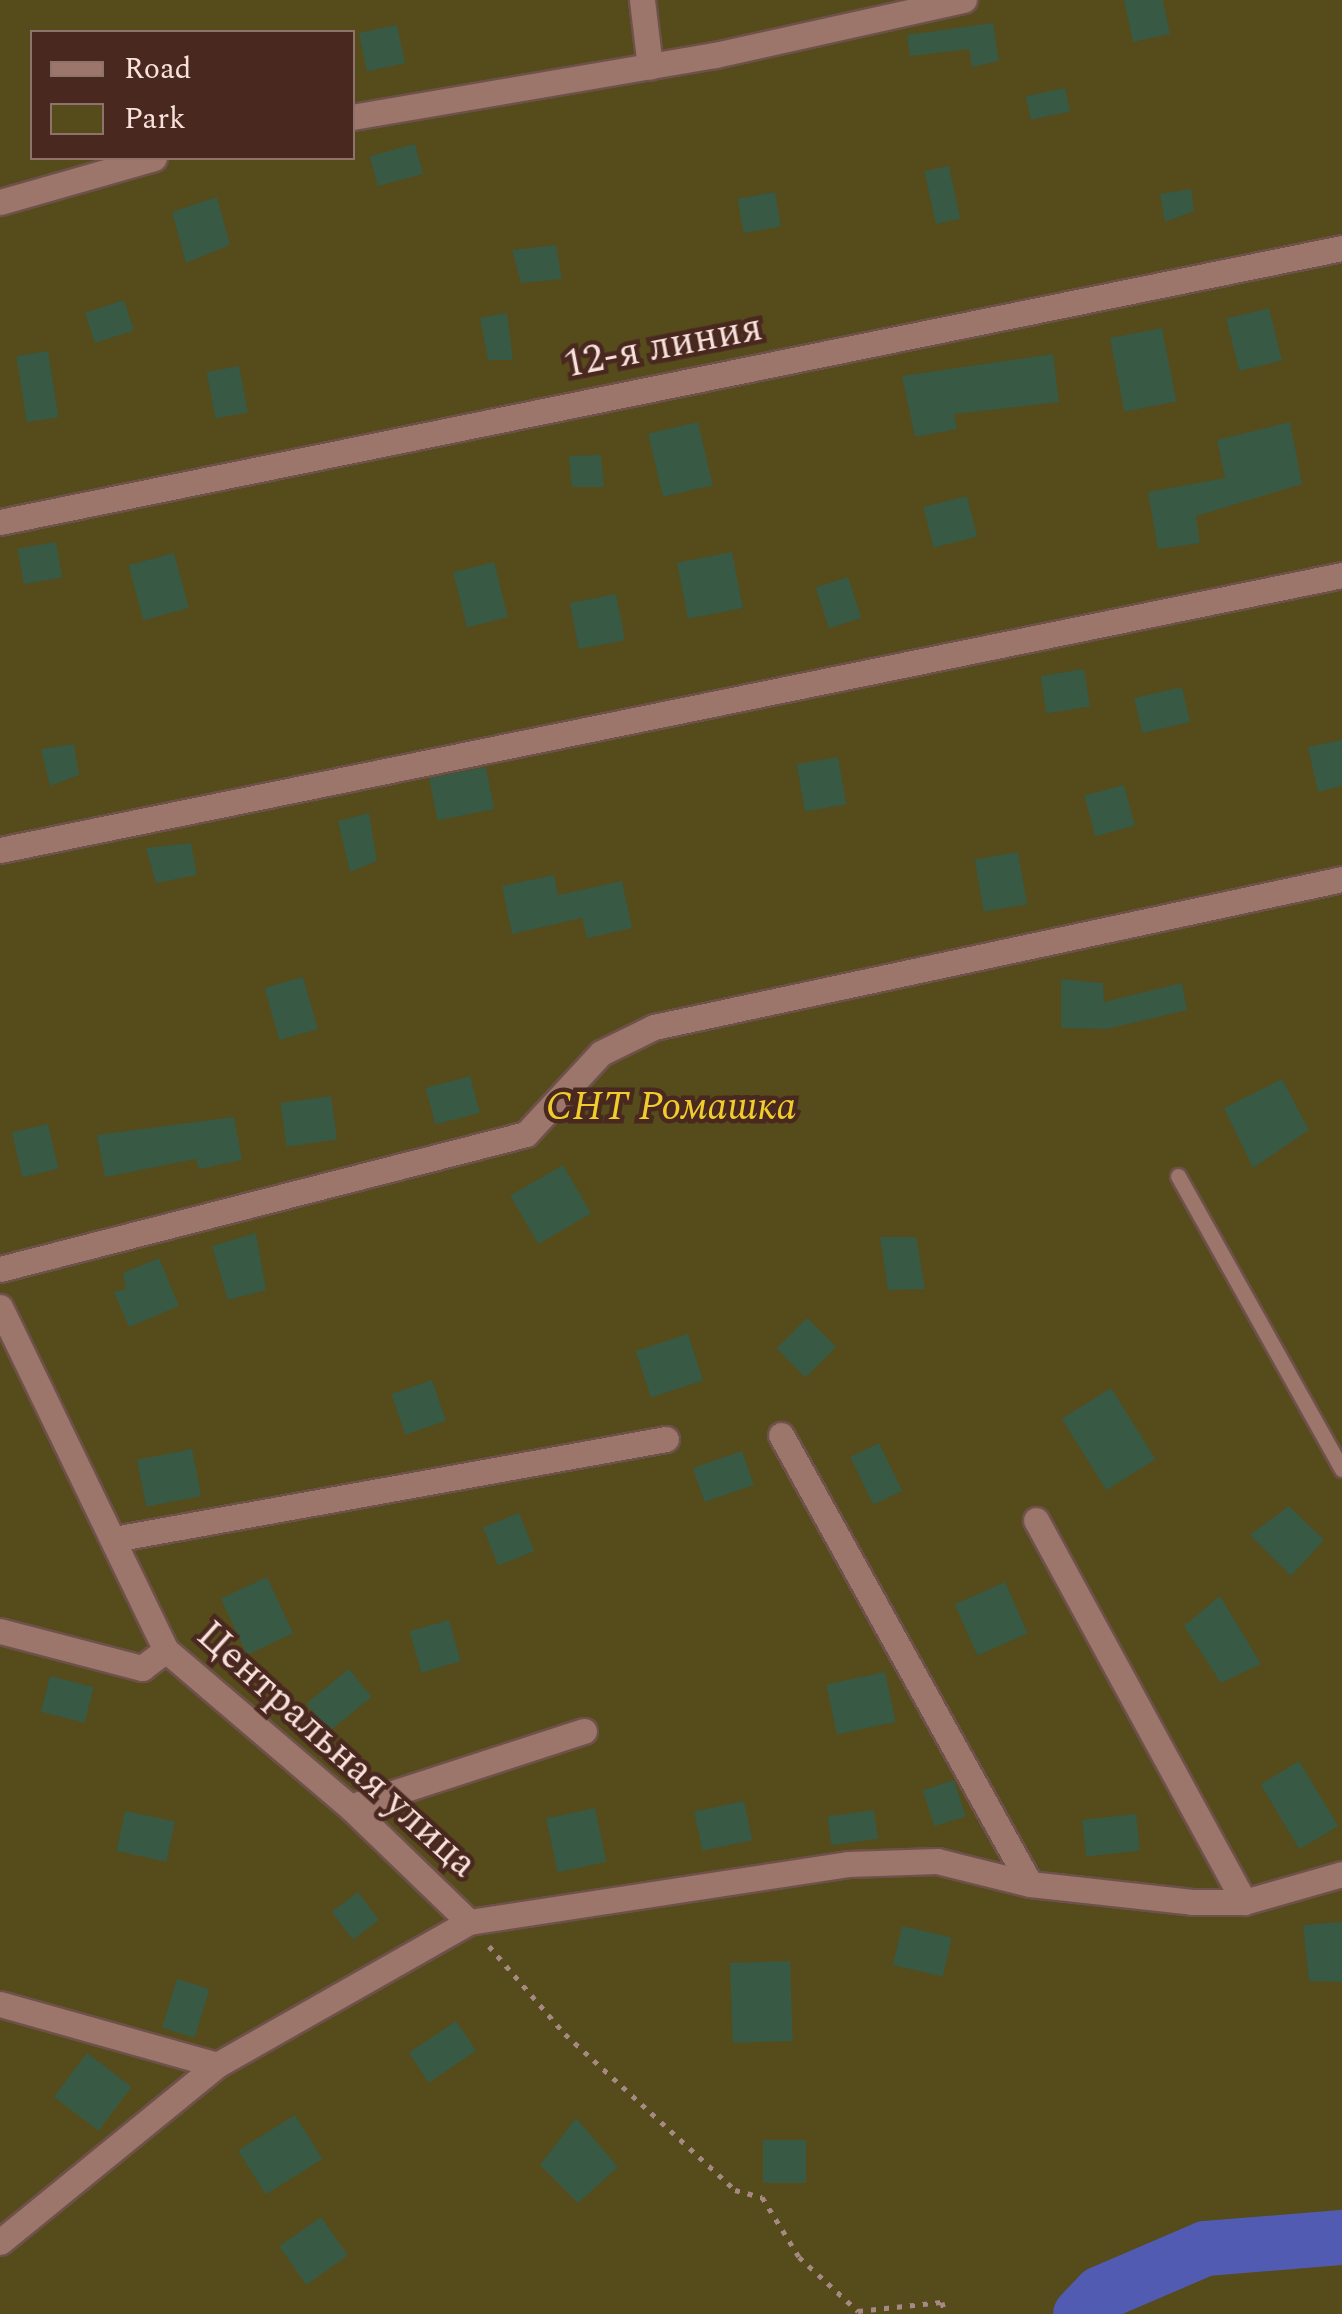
<!DOCTYPE html>
<html>
<head>
<meta charset="utf-8">
<style>
  body { margin:0 }
  #map { position:relative; width:1342px; height:2314px; overflow:hidden; background:#54322a; font-family:Spectral,serif }
  div>[style] { position:absolute }
  .green>* { inset:0; background:#564b1b }
  .river>* { height:55px; margin:-27.5px; padding:0 27.5px; transform-origin:27.5px; border-radius:27.5px; background:#515bb1 }
  .building>* { inset:0; background:#385944; transform-origin:0 0 }
  .path>* { height:5px; margin-top:-2.5px; transform-origin:0; background:repeating-linear-gradient(90deg,#a68982 0 5px,transparent 0 13px) }
  .roads { filter:drop-shadow(2px 0 #6e514a) drop-shadow(-2px 0 #6e514a) drop-shadow(0 2px #6e514a) drop-shadow(0 -2px #6e514a) }
  .lane>* { height:15px; margin:-7.5px; padding:0 7.5px; transform-origin:7.5px; border-radius:7.5px; background:#9c756b }
  .street>* { height:25px; margin:-12.5px; padding:0 12.5px; transform-origin:12.5px; border-radius:12.5px; background:#9c756b }
  span { translate:-50% -50%; white-space:nowrap; text-align:center; line-height:1.15; -webkit-text-stroke:9px #492820; paint-order:stroke }
  .street-label { font-size:40px; color:#f8e1db }
  .park-label { font-size:40px; color:#f0cd2c; font-style:italic }
  .legend { position:absolute; left:30px; top:30px; width:325px; height:130px; box-sizing:border-box; background:#492820; border:2px solid #8f726b; margin:0; padding:12px 18px; list-style:none; font-size:30px; color:#f8e1db }
  .legend li { display:flex; align-items:center; gap:20px; height:50px }
  .legend b { width:50px; border:2px solid #8f726b }
</style>
</head>
<body>
<div id="map">
  <div class="green">
    <div style="clip-path:polygon(evenodd,0 0,1342px 0,1342px 2314px,0 2314px,0 0,32px 32px,352px 32px,352px 158px,32px 158px,32px 32px)"></div>
  </div>
  <div class="river">
    <div style="left:1080px;top:2314px;width:29px;rotate:-46deg"></div>
    <div style="left:1100px;top:2293px;width:114px;rotate:-23.2deg"></div>
    <div style="left:1205px;top:2248px;width:137px;rotate:-4.6deg"></div>
  </div>
  <div class="building">
    <div style="clip-path:polygon(1124px 0,1163px 0,1170px 34px,1133px 42px)"></div>
    <div style="clip-path:polygon(993px 23px,999px 61px,972px 67px,969px 49px,910px 56px,907px 35px)"></div>
    <div style="left:397px;top:25px;width:39px;height:39px;rotate:78deg"></div>
    <div style="left:1065px;top:88px;width:24px;height:40px;rotate:78deg"></div>
    <div style="left:415px;top:144px;width:31px;height:47px;rotate:75deg"></div>
    <div style="left:949px;top:166px;width:54px;height:25px;rotate:78deg"></div>
    <div style="clip-path:polygon(1191px 189px,1194px 211px,1165px 222px,1160px 194px)"></div>
    <div style="left:775px;top:192px;width:35px;height:38px;rotate:80deg"></div>
    <div style="clip-path:polygon(217px 197px,230px 245px,186px 263px,172px 212px)"></div>
    <div style="clip-path:polygon(556px 245px,562px 279px,521px 283px,512px 250px)"></div>
    <div style="left:124px;top:300px;width:32px;height:41px;rotate:72deg"></div>
    <div style="left:1269px;top:308px;width:54px;height:44px;rotate:76deg"></div>
    <div style="clip-path:polygon(507px 313px,513px 360px,488px 360px,480px 318px)"></div>
    <div style="left:1162px;top:328px;width:75px;height:53px;rotate:79deg"></div>
    <div style="left:48px;top:351px;width:67px;height:32px;rotate:81deg"></div>
    <div style="clip-path:polygon(1053px 354px,1059px 402px,954px 414px,957px 429px,915px 437px,902px 376px)"></div>
    <div style="left:239px;top:366px;width:47px;height:33px;rotate:79deg"></div>
    <div style="left:698px;top:422px;width:65px;height:51px;rotate:77deg"></div>
    <div style="clip-path:polygon(1290px 422px,1302px 484px,1196px 516px,1200px 543px,1158px 549px,1148px 492px,1225px 478px,1217px 440px)"></div>
    <div style="clip-path:polygon(601px 455px,604px 487px,572px 487px,569px 456px)"></div>
    <div style="left:967px;top:496px;width:42px;height:45px;rotate:76deg"></div>
    <div style="left:56px;top:542px;width:36px;height:39px;rotate:80deg"></div>
    <div style="left:732px;top:552px;width:57px;height:56px;rotate:79deg"></div>
    <div style="left:174px;top:553px;width:57px;height:47px;rotate:75deg"></div>
    <div style="left:494px;top:562px;width:57px;height:42px;rotate:76deg"></div>
    <div style="left:848px;top:577px;width:43px;height:34px;rotate:72deg"></div>
    <div style="left:616px;top:594px;width:47px;height:47px;rotate:79deg"></div>
    <div style="left:1084px;top:669px;width:38px;height:44px;rotate:81deg"></div>
    <div style="left:1182px;top:687px;width:36px;height:49px;rotate:77deg"></div>
    <div style="clip-path:polygon(1342px 740px,1342px 786px,1318px 792px,1308px 747px)"></div>
    <div style="clip-path:polygon(74px 744px,79px 775px,50px 786px,41px 749px)"></div>
    <div style="left:838px;top:757px;width:48px;height:42px;rotate:80deg"></div>
    <div style="left:486px;top:767px;width:43px;height:58px;rotate:79deg"></div>
    <div style="left:1124px;top:785px;width:42px;height:41px;rotate:75deg"></div>
    <div style="clip-path:polygon(369px 813px,377px 861px,350px 872px,338px 821px)"></div>
    <div style="clip-path:polygon(191px 843px,197px 875px,156px 883px,146px 848px)"></div>
    <div style="left:1018px;top:852px;width:53px;height:44px;rotate:80deg"></div>
    <div style="clip-path:polygon(554px 875px,558px 895px,622px 881px,632px 928px,587px 938px,582px 918px,512px 934px,502px 886px)"></div>
    <div style="left:303px;top:977px;width:54px;height:40px;rotate:74deg"></div>
    <div style="clip-path:polygon(1061px 979px,1103px 983px,1104px 1002px,1182px 983px,1187px 1010px,1107px 1029px,1061px 1028px)"></div>
    <div style="left:470px;top:1076px;width:38px;height:46px;rotate:75deg"></div>
    <div style="clip-path:polygon(1282px 1079px,1309px 1130px,1253px 1168px,1224px 1108px)"></div>
    <div style="left:331px;top:1096px;width:44px;height:51px;rotate:82deg"></div>
    <div style="clip-path:polygon(234px 1117px,242px 1160px,199px 1169px,196px 1159px,105px 1177px,97px 1135px)"></div>
    <div style="left:48px;top:1124px;width:46px;height:37px;rotate:77deg"></div>
    <div style="left:563px;top:1165px;width:56px;height:61px;rotate:60deg"></div>
    <div style="clip-path:polygon(256px 1233px,266px 1290px,228px 1300px,212px 1246px)"></div>
    <div style="clip-path:polygon(880px 1237px,916px 1237px,925px 1289px,888px 1290px)"></div>
    <div style="clip-path:polygon(159px 1258px,179px 1306px,129px 1327px,114px 1292px,126px 1289px,123px 1273px)"></div>
    <div style="left:807px;top:1318px;width:41px;height:43px;rotate:45deg"></div>
    <div style="left:688px;top:1334px;width:49px;height:55px;rotate:72deg"></div>
    <div style="left:432px;top:1380px;width:43px;height:43px;rotate:71deg"></div>
    <div style="left:1111px;top:1388px;width:84px;height:58px;rotate:58deg"></div>
    <div style="left:879px;top:1443px;width:53px;height:32px;rotate:64deg"></div>
    <div style="left:192px;top:1449px;width:48px;height:56px;rotate:79deg"></div>
    <div style="left:742px;top:1451px;width:36px;height:52px;rotate:71deg"></div>
    <div style="clip-path:polygon(1289px 1506px,1324px 1540px,1291px 1576px,1250px 1535px)"></div>
    <div style="left:519px;top:1513px;width:41px;height:39px;rotate:68deg"></div>
    <div style="left:267px;top:1577px;width:62px;height:51px;rotate:65deg"></div>
    <div style="left:1005px;top:1582px;width:56px;height:55px;rotate:66deg"></div>
    <div style="clip-path:polygon(1220px 1596px,1261px 1664px,1221px 1683px,1184px 1626px)"></div>
    <div style="left:449px;top:1620px;width:43px;height:41px;rotate:74deg"></div>
    <div style="left:349px;top:1669px;width:36px;height:55px;rotate:51deg"></div>
    <div style="left:885px;top:1672px;width:51px;height:60px;rotate:78deg"></div>
    <div style="left:50px;top:1676px;width:45px;height:37px;rotate:14deg"></div>
    <div style="left:1299px;top:1761px;width:76px;height:45px;rotate:59deg"></div>
    <div style="left:954px;top:1780px;width:38px;height:33px;rotate:72deg"></div>
    <div style="left:744px;top:1801px;width:40px;height:51px;rotate:78deg"></div>
    <div style="left:595px;top:1808px;width:55px;height:50px;rotate:78deg"></div>
    <div style="left:874px;top:1810px;width:29px;height:47px;rotate:82deg"></div>
    <div style="left:125px;top:1811px;width:51px;height:41px;rotate:12deg"></div>
    <div style="left:1136px;top:1814px;width:37px;height:54px;rotate:84deg"></div>
    <div style="left:358px;top:1892px;width:35px;height:33px;rotate:53deg"></div>
    <div style="clip-path:polygon(1342px 1922px,1342px 1982px,1309px 1981px,1303px 1925px)"></div>
    <div style="left:902px;top:1926px;width:51px;height:40px;rotate:13deg"></div>
    <div style="left:790px;top:1961px;width:80px;height:60px;rotate:88deg"></div>
    <div style="left:177px;top:1979px;width:34px;height:51px;rotate:17deg"></div>
    <div style="left:456px;top:2021px;width:36px;height:57px;rotate:56deg"></div>
    <div style="left:87px;top:2053px;width:56px;height:55px;rotate:37deg"></div>
    <div style="left:295px;top:2115px;width:52px;height:67px;rotate:58deg"></div>
    <div style="clip-path:polygon(576px 2118px,618px 2167px,578px 2203px,540px 2165px)"></div>
    <div style="left:806px;top:2140px;width:43px;height:43px;rotate:90deg"></div>
    <div style="left:321px;top:2217px;width:47px;height:51px;rotate:55deg"></div>
  </div>
  <div class="path">
    <div style="left:489px;top:1946px;width:116px;rotate:49.2deg"></div>
    <div style="left:565px;top:2034px;width:231px;rotate:42.5deg"></div>
    <div style="left:735px;top:2190px;width:28px;rotate:15deg"></div>
    <div style="left:762px;top:2197px;width:70px;rotate:58.3deg"></div>
    <div style="left:799px;top:2257px;width:80px;rotate:42.5deg"></div>
    <div style="left:858px;top:2311px;width:84px;rotate:-6.1deg"></div>
    <div style="left:942px;top:2302px;width:12px;rotate:76deg"></div>
  </div>
  <div class="roads">
    <div class="lane">
      <div style="left:1178px;top:1176px;width:336px;rotate:60.8deg"></div>
    </div>
    <div class="street">
      <div style="left:642px;top:0;width:67px;rotate:83.2deg"></div>
      <div style="left:352px;top:117px;width:368px;rotate:-9.7deg"></div>
      <div style="left:715px;top:55px;width:255px;rotate:-12.5deg"></div>
      <div style="left:0;top:202px;width:160px;rotate:-15.9deg"></div>
      <div style="left:0;top:522px;width:1370px;rotate:-11.54deg"></div>
      <div style="left:0;top:850px;width:1370px;rotate:-11.58deg"></div>
      <div style="left:0;top:1269px;width:543px;rotate:-14.39deg"></div>
      <div style="left:526px;top:1134px;width:110px;rotate:-47.2deg"></div>
      <div style="left:601px;top:1053px;width:59px;rotate:-26.1deg"></div>
      <div style="left:654px;top:1027px;width:704px;rotate:-12.14deg"></div>
      <div style="left:0;top:1307px;width:381px;rotate:64.2deg"></div>
      <div style="left:166px;top:1650px;width:242px;rotate:40.5deg"></div>
      <div style="left:350px;top:1807px;width:165px;rotate:44deg"></div>
      <div style="left:781px;top:1435px;width:513px;rotate:60.99deg"></div>
      <div style="left:1036px;top:1520px;width:435px;rotate:61.4deg"></div>
      <div style="left:114px;top:1539px;width:561px;rotate:-10.27deg"></div>
      <div style="left:0;top:1631px;width:147px;rotate:14.6deg"></div>
      <div style="left:142px;top:1668px;width:30px;rotate:-37deg"></div>
      <div style="left:350px;top:1807px;width:246px;rotate:-18deg"></div>
      <div style="left:0;top:2004px;width:225px;rotate:15.7deg"></div>
      <div style="left:0;top:2242px;width:280px;rotate:-39.2deg"></div>
      <div style="left:217px;top:2065px;width:290px;rotate:-29.6deg"></div>
      <div style="left:469px;top:1922px;width:383px;rotate:-8.7deg"></div>
      <div style="left:848px;top:1864px;width:89px;rotate:-1.9deg"></div>
      <div style="left:937px;top:1861px;width:96px;rotate:13.9deg"></div>
      <div style="left:1030px;top:1884px;width:163px;rotate:6.3deg"></div>
      <div style="left:1192px;top:1902px;width:52px"></div>
      <div style="left:1244px;top:1902px;width:102px;rotate:-15.9deg"></div>
    </div>
  </div>
  <div class="street-label">
    <span style="left:663px;top:347px;rotate:-11deg">12-я линия</span>
    <span style="left:336px;top:1750px;rotate:42deg">Центральная улица</span>
  </div>
  <div class="park-label">
    <span style="left:671px;top:1108px">СНТ Ромашка</span>
  </div>
  <ul class="legend">
  <li><b style="height:12px;background:#9c756b"></b>Road</li>
  <li><b style="height:28px;background:#564b1b"></b>Park</li>
  </ul>
</div>
</body>
</html>
